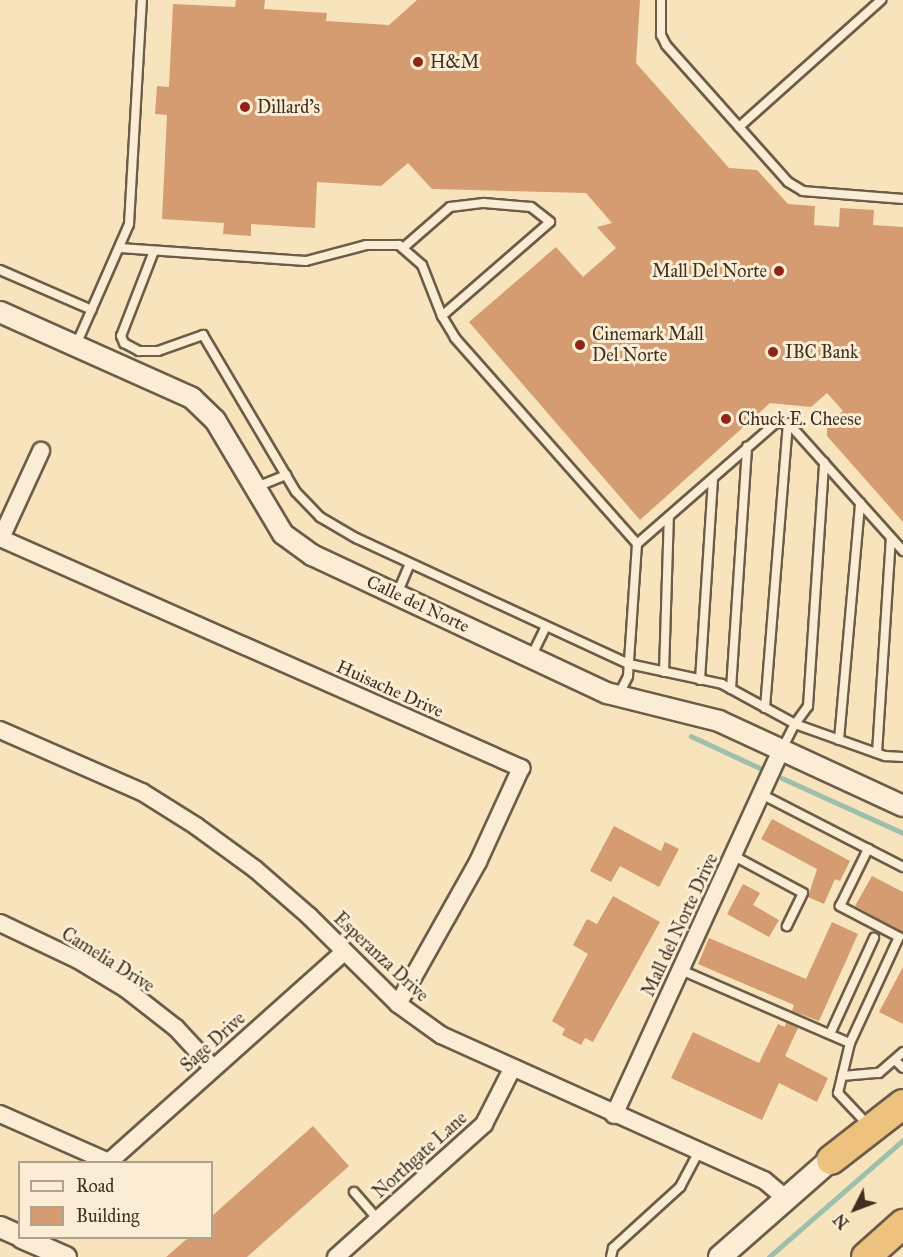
<!DOCTYPE html>
<html>
<head>
<meta charset="utf-8">
<style>
  body { margin:0 }
  #map { position:relative; width:903px; height:1257px; overflow:hidden; background:#f7e4bc; font-family:"IM FELL Great Primer",serif }
  div>[style] { position:absolute }
  .stream>* { height:4.5px; margin:-2.25px; padding:0 2.25px; transform-origin:2.25px; border-radius:2.25px; background:#9ebfab }
  .building>* { inset:0; background:#d49c70 }
  .roads { filter:drop-shadow(2px 0 #6c5c48) drop-shadow(-2px 0 #6c5c48) drop-shadow(0 2px #6c5c48) drop-shadow(0 -2px #6c5c48) }
  .service>* { height:8px; margin:-4px; padding:0 4px; transform-origin:4px; border-radius:4px; background:#faedd3 }
  .minor>* { height:16px; margin:-8px; padding:0 8px; transform-origin:8px; border-radius:8px; background:#faedd3 }
  .tertiary>* { height:20px; margin:-10px; padding:0 10px; transform-origin:10px; border-radius:10px; background:#faedd3 }
  .secondary>* { height:22px; margin:-11px; padding:0 11px; transform-origin:11px; border-radius:11px; background:#faedd3 }
  .motorway>* { height:28px; margin:-14px; padding:0 14px; transform-origin:14px; border-radius:14px; background:#ecc27e }
  .dots>* { width:16px; height:16px; translate:-50% -50%; box-sizing:border-box; border:3px solid #faedd3; border-radius:50% }
  span { translate:-50% -50%; white-space:nowrap; text-align:center; line-height:1.15; -webkit-text-stroke:6px #faedd3; paint-order:stroke }
  .poi-label { font-size:18px; color:#3e2f22 }
  .left { translate:0 -50%; text-align:left }
  .right { translate:-100% -50%; text-align:right }
  .street-label { font-size:18px; color:#3e2f22 }
  .legend { position:absolute; left:18px; top:1161px; width:195px; height:78px; box-sizing:border-box; background:#faedd3; border:2px solid #afa18c; margin:0; padding:8px 10px; list-style:none; font-size:18px; color:#3e2f22 }
  .legend li { display:flex; align-items:center; gap:12px; height:30px }
  .legend b { width:30px; border:2px solid #afa18c }
  .north { position:absolute; left:825px; top:1179px; width:60px; height:60px; -webkit-text-stroke:4px #faedd3; paint-order:stroke; rotate:228deg; font-size:16px; font-weight:700; line-height:24px; text-align:center; color:#3e2f22 }
  .north::after { content:''; display:block; margin:auto; width:21px; height:27px; background:#3e2f22; clip-path:polygon(50% 0,100% 100%,50% 72%,0 100%) }
</style>
</head>
<body>
<div id="map">
  <div class="stream">
    <div style="left:691px;top:736px;width:76px;rotate:24.9deg"></div>
    <div style="left:782px;top:778px;width:133px;rotate:24.4deg"></div>
    <div style="left:769px;top:1257px;width:178px;rotate:-41.1deg"></div>
  </div>
  <div class="building">
    <div style="clip-path:polygon(236px 0,265px 0,264px 9px,327px 13px,326px 21px,389px 25px,417px 0,640px 0,636px 63px,729px 168px,757px 170px,788px 204px,815px 206px,814px 225px,839px 227px,840px 208px,874px 210px,873px 225px,903px 227px,903px 522px,827px 436px,827px 425px,843px 411px,827px 393px,811px 407px,770px 403px,640px 520px,469px 322px,556px 247px,583px 277px,616px 248px,597px 227px,612px 223px,586px 193px,432px 189px,408px 163px,381px 186px,317px 182px,315px 228px,251px 224px,251px 236px,223px 234px,224px 223px,162px 219px,167px 115px,155px 114px,157px 86px,169px 87px,173px 4px,235px 7px)"></div>
    <div style="clip-path:polygon(772px 819px,850px 861px,840px 881px,835px 879px,824px 904px,808px 897px,817px 869px,761px 839px)"></div>
    <div style="clip-path:polygon(614px 826px,661px 851px,665px 842px,679px 849px,659px 887px,620px 866px,611px 882px,590px 871px)"></div>
    <div style="clip-path:polygon(872px 876px,903px 892px,903px 932px,855px 906px)"></div>
    <div style="clip-path:polygon(743px 884px,760px 893px,753px 905px,779px 920px,769px 937px,727px 914px)"></div>
    <div style="clip-path:polygon(613px 896px,660px 922px,593px 1042px,585px 1038px,581px 1045px,562px 1035px,565px 1029px,552px 1021px,588px 954px,573px 945px,587px 919px,597px 924px)"></div>
    <div style="clip-path:polygon(832px 922px,858px 934px,819px 1021px,792px 1011px,794px 1005px,698px 964px,709px 938px,806px 979px)"></div>
    <div style="clip-path:polygon(903px 967px,903px 1024px,879px 1012px)"></div>
    <div style="clip-path:polygon(786px 1022px,798px 1028px,785px 1056px,828px 1078px,817px 1102px,779px 1083px,762px 1120px,671px 1078px,693px 1032px,759px 1063px,778px 1024px,785px 1027px)"></div>
    <div style="clip-path:polygon(313px 1126px,349px 1166px,247px 1257px,166px 1257px,188px 1238px,212px 1238px,212px 1216px)"></div>
  </div>
  <div class="roads">
    <div class="service">
      <div style="left:661px;top:0;width:35px;rotate:90deg"></div>
      <div style="left:661px;top:35px;width:11px;rotate:63deg"></div>
      <div style="left:666px;top:45px;width:183px;rotate:48.3deg"></div>
      <div style="left:788px;top:182px;width:17px;rotate:31deg"></div>
      <div style="left:803px;top:191px;width:100px;rotate:4.6deg"></div>
      <div style="left:739px;top:127px;width:191px;rotate:-41.8deg"></div>
      <div style="left:120px;top:248px;width:186px;rotate:4deg"></div>
      <div style="left:306px;top:261px;width:62px;rotate:-14.9deg"></div>
      <div style="left:366px;top:245px;width:33px"></div>
      <div style="left:399px;top:245px;width:30px;rotate:41deg"></div>
      <div style="left:422px;top:265px;width:55px;rotate:68.6deg"></div>
      <div style="left:442px;top:316px;width:26px;rotate:59deg"></div>
      <div style="left:455px;top:338px;width:275px;rotate:48.5deg"></div>
      <div style="left:403px;top:248px;width:62px;rotate:-41.1deg"></div>
      <div style="left:450px;top:207px;width:34px;rotate:-7deg"></div>
      <div style="left:484px;top:203px;width:47px;rotate:4.9deg"></div>
      <div style="left:531px;top:207px;width:24px;rotate:38deg"></div>
      <div style="left:550px;top:222px;width:143px;rotate:139deg"></div>
      <div style="left:154px;top:251px;width:91px;rotate:111.2deg"></div>
      <div style="left:121px;top:336px;width:8px;rotate:67deg"></div>
      <div style="left:124px;top:343px;width:17px;rotate:28deg"></div>
      <div style="left:139px;top:351px;width:19px"></div>
      <div style="left:158px;top:351px;width:48px;rotate:-19.6deg"></div>
      <div style="left:203px;top:335px;width:182px;rotate:59.4deg"></div>
      <div style="left:296px;top:492px;width:35px;rotate:46deg"></div>
      <div style="left:320px;top:517px;width:42px;rotate:30.3deg"></div>
      <div style="left:356px;top:538px;width:301px;rotate:24.8deg"></div>
      <div style="left:629px;top:664px;width:95px;rotate:12.1deg"></div>
      <div style="left:722px;top:684px;width:83px;rotate:28.7deg"></div>
      <div style="left:795px;top:724px;width:22px;rotate:-54deg"></div>
      <div style="left:808px;top:706px;width:244px;rotate:-86.2deg"></div>
      <div style="left:0;top:270px;width:100px;rotate:23.5deg"></div>
      <div style="left:76px;top:345px;width:132px;rotate:-66.3deg"></div>
      <div style="left:129px;top:224px;width:224px;rotate:-86.7deg"></div>
      <div style="left:254px;top:488px;width:35px;rotate:-22deg"></div>
      <div style="left:397px;top:594px;width:33px;rotate:-67deg"></div>
      <div style="left:531px;top:657px;width:34px;rotate:-64deg"></div>
      <div style="left:664px;top:672px;width:155px;rotate:-88.2deg"></div>
      <div style="left:700px;top:680px;width:202px;rotate:-86.3deg"></div>
      <div style="left:731px;top:689px;width:243px;rotate:-86.2deg"></div>
      <div style="left:618px;top:696px;width:22px;rotate:-63deg"></div>
      <div style="left:628px;top:676px;width:132px;rotate:-86.1deg"></div>
      <div style="left:637px;top:544px;width:186px;rotate:-41.1deg"></div>
      <div style="left:777px;top:422px;width:15px;rotate:16deg"></div>
      <div style="left:791px;top:426px;width:168px;rotate:48.1deg"></div>
      <div style="left:765px;top:708px;width:286px;rotate:-85.4deg"></div>
      <div style="left:839px;top:740px;width:238px;rotate:-84.9deg"></div>
      <div style="left:781px;top:751px;width:30px;rotate:-63deg"></div>
      <div style="left:795px;top:724px;width:96px;rotate:19.6deg"></div>
      <div style="left:885px;top:756px;width:18px;rotate:3deg"></div>
      <div style="left:877px;top:753px;width:215px;rotate:-86.3deg"></div>
      <div style="left:761px;top:794px;width:160px;rotate:27.2deg"></div>
      <div style="left:734px;top:856px;width:78px;rotate:28.2deg"></div>
      <div style="left:803px;top:893px;width:37px;rotate:116deg"></div>
      <div style="left:681px;top:970px;width:184px;rotate:23.4deg"></div>
      <div style="left:850px;top:1043px;width:51px;rotate:103.5deg"></div>
      <div style="left:838px;top:1093px;width:44px;rotate:46.8deg"></div>
      <div style="left:830px;top:1034px;width:106px;rotate:-65.4deg"></div>
      <div style="left:850px;top:1043px;width:117px;rotate:-65.2deg"></div>
      <div style="left:899px;top:937px;width:67px;rotate:-152.3deg"></div>
      <div style="left:840px;top:906px;width:64px;rotate:-63.8deg"></div>
      <div style="left:895px;top:1060px;width:11px;rotate:45deg"></div>
      <div style="left:842px;top:1076px;width:37px;rotate:-5deg"></div>
      <div style="left:879px;top:1073px;width:32px;rotate:-41deg"></div>
      <div style="left:354px;top:1192px;width:37px;rotate:49deg"></div>
      <div style="left:611px;top:1257px;width:9px;rotate:-77deg"></div>
      <div style="left:613px;top:1248px;width:91px;rotate:-42.3deg"></div>
      <div style="left:680px;top:1187px;width:40px;rotate:-62deg"></div>
    </div>
    <div class="minor">
      <div style="left:0;top:538px;width:570px;rotate:23.82deg"></div>
      <div style="left:521px;top:768px;width:103px;rotate:114.6deg"></div>
      <div style="left:478px;top:862px;width:163px;rotate:119.4deg"></div>
      <div style="left:1px;top:538px;width:96px;rotate:-65.3deg"></div>
      <div style="left:0;top:730px;width:155px;rotate:23.6deg"></div>
      <div style="left:142px;top:792px;width:64px;rotate:32.2deg"></div>
      <div style="left:196px;top:826px;width:73px;rotate:36.1deg"></div>
      <div style="left:255px;top:869px;width:72px;rotate:41deg"></div>
      <div style="left:309px;top:916px;width:125px;rotate:44.7deg"></div>
      <div style="left:398px;top:1004px;width:53px;rotate:35.8deg"></div>
      <div style="left:441px;top:1035px;width:354px;rotate:24.2deg"></div>
      <div style="left:764px;top:1180px;width:30px;rotate:40deg"></div>
      <div style="left:0;top:923px;width:86px;rotate:25.4deg"></div>
      <div style="left:78px;top:960px;width:56px;rotate:31.1deg"></div>
      <div style="left:126px;top:989px;width:63px;rotate:38deg"></div>
      <div style="left:176px;top:1028px;width:54px;rotate:47.2deg"></div>
      <div style="left:0;top:1114px;width:119px;rotate:23.8deg"></div>
      <div style="left:109px;top:1162px;width:315px;rotate:-41.8deg"></div>
      <div style="left:614px;top:1115px;width:400px;rotate:-65.4deg"></div>
      <div style="left:336px;top:1257px;width:199px;rotate:-41.9deg"></div>
      <div style="left:484px;top:1124px;width:62px;rotate:-63deg"></div>
    </div>
    <div class="tertiary">
      <div style="left:0;top:312px;width:210px;rotate:24.1deg"></div>
      <div style="left:192px;top:398px;width:32px;rotate:44deg"></div>
      <div style="left:215px;top:420px;width:133px;rotate:59.2deg"></div>
      <div style="left:283px;top:534px;width:36px;rotate:36deg"></div>
      <div style="left:312px;top:555px;width:326px;rotate:25.1deg"></div>
      <div style="left:607px;top:693px;width:115px;rotate:14deg"></div>
      <div style="left:719px;top:721px;width:203px;rotate:24.8deg"></div>
      <div style="left:0;top:1227px;width:22px;rotate:24deg"></div>
      <div style="left:22px;top:1238px;width:48px;rotate:23.4deg"></div>
    </div>
    <div class="secondary">
      <div style="left:720px;top:1257px;width:162px;rotate:-41.3deg"></div>
    </div>
    <div class="motorway">
      <div style="left:831px;top:1160px;width:91px;rotate:-37.9deg"></div>
      <div style="left:866px;top:1257px;width:50px;rotate:-41.7deg"></div>
    </div>
  </div>
  <div class="dots">
    <div style="left:418px;top:62px;background:#8f2418"></div>
    <div style="left:245px;top:107px;background:#8f2418"></div>
    <div style="left:779px;top:271px;background:#8f2418"></div>
    <div style="left:580px;top:345px;background:#8f2418"></div>
    <div style="left:773px;top:352px;background:#8f2418"></div>
    <div style="left:726px;top:419px;background:#8f2418"></div>
  </div>
  <div class="poi-label">
    <span class="left" style="left:430px;top:62px">H&amp;M</span>
    <span class="left" style="left:257px;top:107px">Dillard's</span>
    <span class="right" style="left:767px;top:271px">Mall Del Norte</span>
    <span class="left" style="left:592px;top:345px">Cinemark Mall<br>Del Norte</span>
    <span class="left" style="left:785px;top:352px">IBC Bank</span>
    <span class="left" style="left:738px;top:419px">Chuck E. Cheese</span>
  </div>
  <div class="street-label">
    <span style="left:418px;top:604px;rotate:25deg">Calle del Norte</span>
    <span style="left:390px;top:689px;rotate:24deg">Huisache Drive</span>
    <span style="left:680px;top:925px;rotate:-65deg">Mall del Norte Drive</span>
    <span style="left:381px;top:957px;rotate:43deg">Esperanza Drive</span>
    <span style="left:108px;top:960px;rotate:32deg">Camelia Drive</span>
    <span style="left:213px;top:1042px;rotate:-42deg">Sage Drive</span>
    <span style="left:420px;top:1155px;rotate:-42deg">Northgate Lane</span>
  </div>
  <ul class="legend">
  <li><b style="height:8px;background:#faedd3"></b>Road</li>
  <li><b style="height:16px;background:#d49c70"></b>Building</li>
  </ul>
  <div class="north">N</div>
</div>
</body>
</html>
